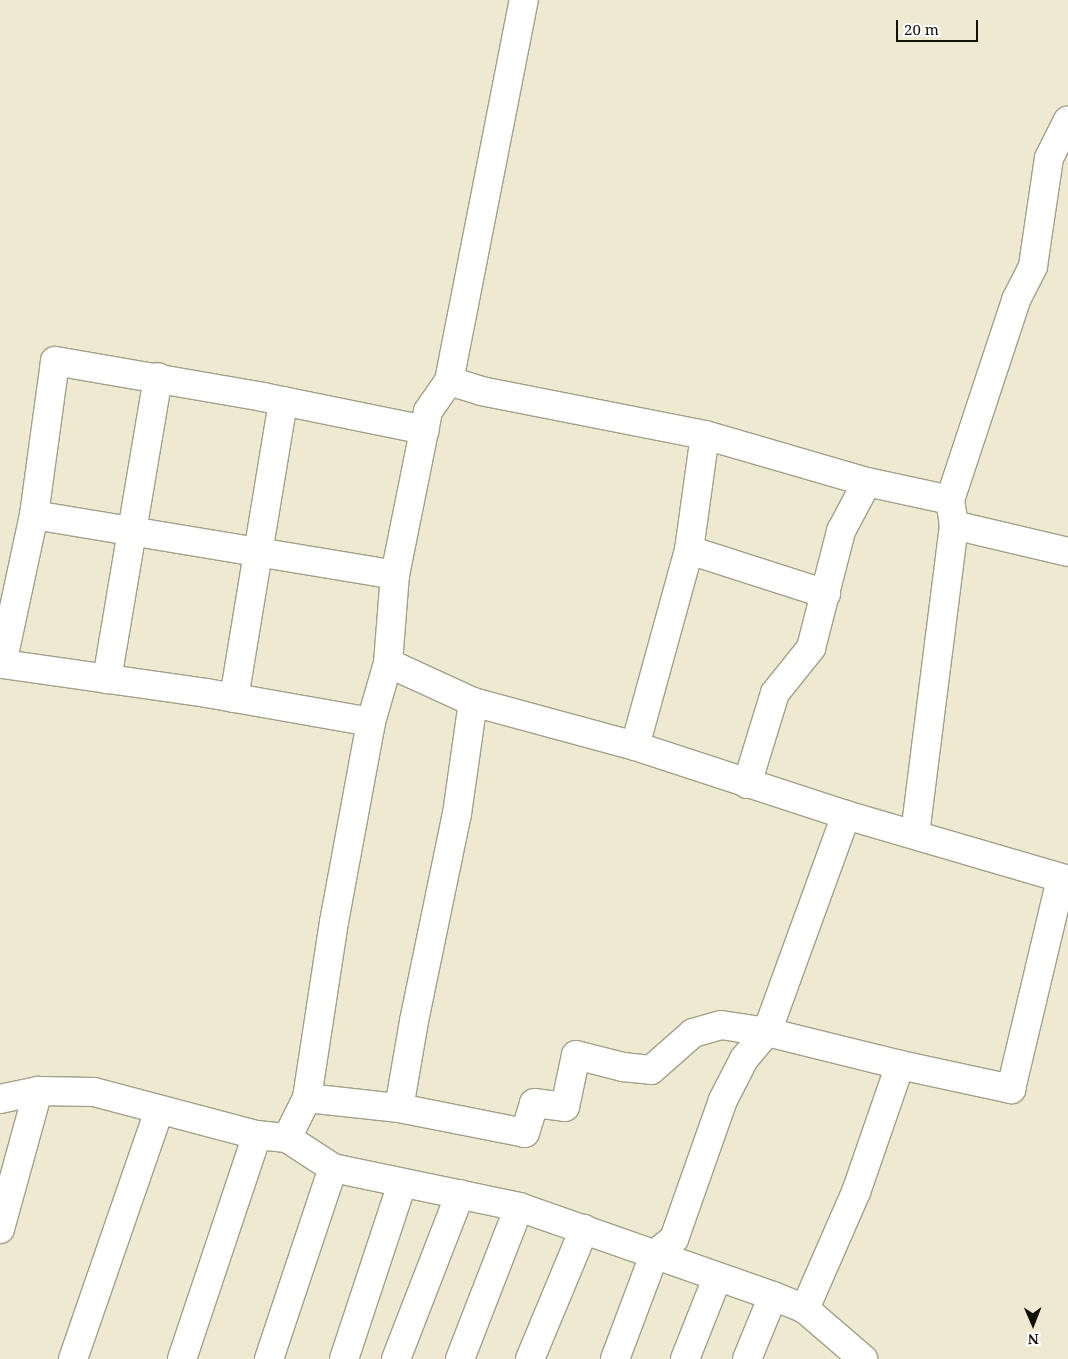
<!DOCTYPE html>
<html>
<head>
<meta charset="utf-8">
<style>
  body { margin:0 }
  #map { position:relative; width:1068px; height:1359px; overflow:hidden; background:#eeead2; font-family:"Noto Serif",serif }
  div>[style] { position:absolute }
  .roads { filter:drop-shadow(1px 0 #a3a089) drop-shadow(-1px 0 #a3a089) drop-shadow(0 1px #a3a089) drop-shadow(0 -1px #a3a089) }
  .minor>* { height:28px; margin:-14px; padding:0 14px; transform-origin:14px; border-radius:14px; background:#fff }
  span { translate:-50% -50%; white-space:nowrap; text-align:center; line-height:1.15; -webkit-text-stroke:4px #fff; paint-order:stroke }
  .north { position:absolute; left:1008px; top:1299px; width:50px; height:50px; -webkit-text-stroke:4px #fff; paint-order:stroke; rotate:179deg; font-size:14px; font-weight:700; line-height:20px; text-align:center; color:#131109 }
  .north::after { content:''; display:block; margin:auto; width:18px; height:22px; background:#131109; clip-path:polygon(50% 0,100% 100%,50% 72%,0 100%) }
  .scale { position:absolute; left:896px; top:20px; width:82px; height:22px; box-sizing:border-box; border:2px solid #131109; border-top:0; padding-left:6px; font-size:15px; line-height:18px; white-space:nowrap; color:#131109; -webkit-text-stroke:4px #fff; paint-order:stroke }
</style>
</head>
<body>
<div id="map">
  <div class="roads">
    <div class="minor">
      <div style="left:449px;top:381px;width:34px;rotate:17deg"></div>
      <div style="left:481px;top:391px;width:228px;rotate:11.1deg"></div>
      <div style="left:705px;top:435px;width:169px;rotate:16.2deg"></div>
      <div style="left:867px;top:482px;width:85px;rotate:12.2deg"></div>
      <div style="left:950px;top:500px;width:25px;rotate:81deg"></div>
      <div style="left:954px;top:525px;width:117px;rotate:13.3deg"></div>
      <div style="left:950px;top:500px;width:211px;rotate:-71.7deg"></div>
      <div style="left:1016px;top:300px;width:38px;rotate:-63deg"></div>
      <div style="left:1033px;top:266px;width:109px;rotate:-81.6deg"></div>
      <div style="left:1049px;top:158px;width:42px;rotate:-63.4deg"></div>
      <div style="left:34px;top:515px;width:366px;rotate:9.4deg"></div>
      <div style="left:689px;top:550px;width:144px;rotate:17.8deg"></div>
      <div style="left:388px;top:663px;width:94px;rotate:24.6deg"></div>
      <div style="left:473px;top:702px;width:168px;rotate:15.2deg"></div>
      <div style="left:635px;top:746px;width:222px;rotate:18.1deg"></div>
      <div style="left:846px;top:815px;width:231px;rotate:16.3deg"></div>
      <div style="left:107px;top:679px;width:306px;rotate:-80.4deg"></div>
      <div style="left:234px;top:698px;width:301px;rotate:-80.6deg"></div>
      <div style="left:371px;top:722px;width:167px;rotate:-170deg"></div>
      <div style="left:207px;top:693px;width:207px;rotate:-171.9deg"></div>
      <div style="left:2px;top:664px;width:152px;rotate:-77.9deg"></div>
      <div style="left:34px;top:515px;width:155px;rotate:-82.2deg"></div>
      <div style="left:55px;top:361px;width:211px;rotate:9.8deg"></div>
      <div style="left:263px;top:397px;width:165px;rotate:11.5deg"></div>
      <div style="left:635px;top:746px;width:203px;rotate:-74.6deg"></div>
      <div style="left:689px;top:550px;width:116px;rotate:-82.1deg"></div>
      <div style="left:747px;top:784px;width:95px;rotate:-72.9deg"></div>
      <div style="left:775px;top:693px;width:58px;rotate:-51.3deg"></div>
      <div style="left:811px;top:648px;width:121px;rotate:-75.6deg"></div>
      <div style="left:841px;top:531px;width:55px;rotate:-62deg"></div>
      <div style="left:915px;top:834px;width:311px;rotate:-82.8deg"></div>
      <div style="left:900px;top:1065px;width:114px;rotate:12.2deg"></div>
      <div style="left:1011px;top:1089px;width:216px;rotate:-76.6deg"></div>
      <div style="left:307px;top:1098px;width:93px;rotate:6.2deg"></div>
      <div style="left:399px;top:1108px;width:128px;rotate:11.2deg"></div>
      <div style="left:525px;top:1133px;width:31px;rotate:-73deg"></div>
      <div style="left:534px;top:1103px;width:31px;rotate:7deg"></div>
      <div style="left:565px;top:1107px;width:53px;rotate:-78.1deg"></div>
      <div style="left:576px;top:1055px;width:49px;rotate:14.3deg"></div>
      <div style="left:623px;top:1067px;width:28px;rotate:6deg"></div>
      <div style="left:651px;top:1070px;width:56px;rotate:-41.4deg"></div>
      <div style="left:693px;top:1033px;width:29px;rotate:-16deg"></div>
      <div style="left:721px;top:1025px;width:47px;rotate:8.7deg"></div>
      <div style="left:767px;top:1032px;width:137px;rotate:13.9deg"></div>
      <div style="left:900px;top:1065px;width:134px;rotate:109.1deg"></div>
      <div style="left:856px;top:1192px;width:128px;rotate:113.6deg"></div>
      <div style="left:0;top:1099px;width:39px;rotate:-12deg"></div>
      <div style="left:38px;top:1091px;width:56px;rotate:1deg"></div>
      <div style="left:94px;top:1092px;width:169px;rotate:14.8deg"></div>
      <div style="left:257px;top:1135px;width:30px;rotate:6deg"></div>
      <div style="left:287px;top:1138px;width:45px;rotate:-63.4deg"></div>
      <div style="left:307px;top:1098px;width:178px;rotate:-81.3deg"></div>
      <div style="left:334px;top:922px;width:203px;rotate:-79.5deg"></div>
      <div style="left:371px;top:722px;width:61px;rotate:-73.9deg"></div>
      <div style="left:388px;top:663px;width:88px;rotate:-85.5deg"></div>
      <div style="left:395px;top:575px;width:167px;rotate:-78.6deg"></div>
      <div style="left:428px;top:411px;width:37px;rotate:-55deg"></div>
      <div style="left:449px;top:381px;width:388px;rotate:-78.9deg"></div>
      <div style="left:399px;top:1108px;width:88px;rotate:-80.2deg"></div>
      <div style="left:414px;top:1021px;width:211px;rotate:-78.3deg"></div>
      <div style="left:457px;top:814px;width:113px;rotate:-81.9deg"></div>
      <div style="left:287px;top:1138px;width:55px;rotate:33.1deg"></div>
      <div style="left:333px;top:1168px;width:190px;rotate:11.8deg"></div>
      <div style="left:519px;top:1207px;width:269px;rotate:19.3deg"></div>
      <div style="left:773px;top:1296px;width:35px;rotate:22deg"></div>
      <div style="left:805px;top:1309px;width:77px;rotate:40.8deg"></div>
      <div style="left:0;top:1229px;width:143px;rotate:-74.6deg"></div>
      <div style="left:73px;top:1359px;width:262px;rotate:-70.9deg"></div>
      <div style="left:182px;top:1359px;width:236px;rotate:-71.5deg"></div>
      <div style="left:269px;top:1359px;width:201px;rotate:-71.5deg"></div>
      <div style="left:344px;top:1359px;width:184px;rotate:-71.7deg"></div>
      <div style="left:396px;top:1359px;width:177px;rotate:-68.8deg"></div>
      <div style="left:460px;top:1359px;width:163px;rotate:-68.8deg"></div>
      <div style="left:530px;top:1359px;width:141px;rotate:-67.4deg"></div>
      <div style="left:615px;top:1359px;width:111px;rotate:-69.4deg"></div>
      <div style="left:654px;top:1255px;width:26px;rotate:-39deg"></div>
      <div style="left:674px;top:1239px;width:147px;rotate:-70.6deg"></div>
      <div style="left:723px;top:1100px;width:46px;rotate:-62.9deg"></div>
      <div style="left:744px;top:1059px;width:35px;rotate:-50deg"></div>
      <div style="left:767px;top:1032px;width:231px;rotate:-70deg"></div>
      <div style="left:685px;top:1359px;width:87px;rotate:-68.4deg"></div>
      <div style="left:747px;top:1359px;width:68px;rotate:-67.6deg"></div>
    </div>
  </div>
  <div class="north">N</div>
  <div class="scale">20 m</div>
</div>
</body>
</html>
